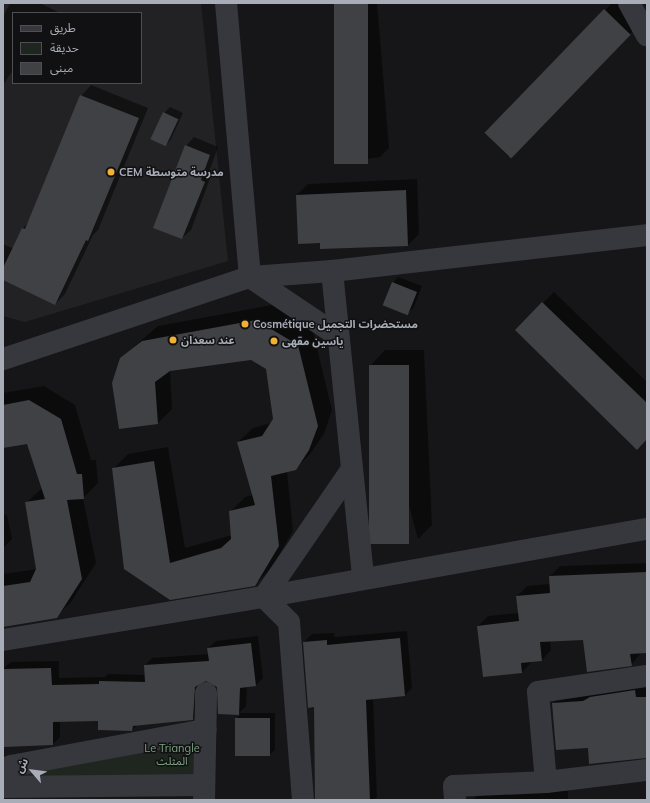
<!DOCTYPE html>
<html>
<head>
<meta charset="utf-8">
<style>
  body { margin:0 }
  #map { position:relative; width:650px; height:803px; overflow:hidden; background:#161618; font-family:Mulish,"Noto Sans Arabic",sans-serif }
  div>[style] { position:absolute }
  .built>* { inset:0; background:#222225 }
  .green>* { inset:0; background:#1e261f }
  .shadow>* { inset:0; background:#0007 }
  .building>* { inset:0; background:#404145; transform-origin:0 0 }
  .minor>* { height:22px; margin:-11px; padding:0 11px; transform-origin:11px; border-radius:11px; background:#37383d }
  .dots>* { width:11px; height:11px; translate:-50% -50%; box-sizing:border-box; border:2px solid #111113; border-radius:50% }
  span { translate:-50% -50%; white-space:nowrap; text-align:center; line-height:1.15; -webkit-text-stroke:3px #111113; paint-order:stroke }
  .poi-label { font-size:11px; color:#a8adb8; font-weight:700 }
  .left { translate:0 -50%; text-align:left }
  .park-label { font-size:11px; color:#7fa381 }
  .frame { position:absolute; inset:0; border:4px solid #a8adb8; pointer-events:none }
  .legend { position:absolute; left:12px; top:12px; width:130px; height:72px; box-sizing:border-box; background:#111113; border:1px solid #4d4f55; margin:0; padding:5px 7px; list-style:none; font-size:12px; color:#a8adb8 }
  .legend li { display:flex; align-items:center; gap:8px; height:20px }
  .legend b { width:20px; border:1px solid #4d4f55 }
  .north { position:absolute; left:12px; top:751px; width:40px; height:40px; -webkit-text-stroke:3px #111113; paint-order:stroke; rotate:298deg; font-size:11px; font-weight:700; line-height:16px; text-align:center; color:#a8adb8 }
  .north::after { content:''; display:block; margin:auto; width:14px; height:18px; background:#a8adb8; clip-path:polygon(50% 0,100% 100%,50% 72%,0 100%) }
</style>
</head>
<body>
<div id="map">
  <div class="built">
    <div style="clip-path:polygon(evenodd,3px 3px,201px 3px,228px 261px,25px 322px,3px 316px,3px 3px,13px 13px,141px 13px,141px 83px,13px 83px,13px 13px)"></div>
  </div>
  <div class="green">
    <div style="clip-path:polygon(195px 729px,194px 777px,11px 776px)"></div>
  </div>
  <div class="shadow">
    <div style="clip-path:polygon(40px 3px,60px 13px,13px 13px,13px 70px,3px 85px,3px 17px,10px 3px)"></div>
    <div style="clip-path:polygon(335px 3px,377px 3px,389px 148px,380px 157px,348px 162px)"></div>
    <div style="clip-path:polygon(612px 3px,620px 3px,641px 23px,508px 156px,486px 133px)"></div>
    <div style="clip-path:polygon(91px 85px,148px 108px,98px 230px,93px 235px,65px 294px,55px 304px,3px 279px,3px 244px,14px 249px,23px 228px,29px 222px,82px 95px)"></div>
    <div style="clip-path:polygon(170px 107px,183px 113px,171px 139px,166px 145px,164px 113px)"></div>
    <div style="clip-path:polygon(194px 137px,218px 147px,209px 172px,212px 173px,191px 230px,182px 238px,186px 146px)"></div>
    <div style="clip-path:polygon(417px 179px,419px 234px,408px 245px,321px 242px,297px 195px,308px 184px)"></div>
    <div style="clip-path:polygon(398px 277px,422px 286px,414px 307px,408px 313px,393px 283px)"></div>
    <div style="clip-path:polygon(554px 292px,647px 382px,647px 439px,516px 330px)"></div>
    <div style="clip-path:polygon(272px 305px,313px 331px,332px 410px,324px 434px,310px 454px,295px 469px,287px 471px,293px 531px,270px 570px,254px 585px,170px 599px,113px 469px,128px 454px,168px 447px,185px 548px,232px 535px,230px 512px,245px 497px,253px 495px,238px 442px,253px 428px,271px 423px,274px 419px,267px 369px,252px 359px,170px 370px,172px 409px,157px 424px,121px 358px,158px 326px)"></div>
    <div style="clip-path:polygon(385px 350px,424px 350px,432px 525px,418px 539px,371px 365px)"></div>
    <div style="clip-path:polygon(44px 386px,75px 405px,91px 460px,96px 460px,98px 483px,83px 498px,96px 563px,71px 602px,56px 617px,3px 627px,3px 574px,37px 569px,26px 503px,42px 488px,28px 443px,3px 447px,3px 393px)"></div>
    <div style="clip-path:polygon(3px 514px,7px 515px,12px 539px,3px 548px)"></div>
    <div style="clip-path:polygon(647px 563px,647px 652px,641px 653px,631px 665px,584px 639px,550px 640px,551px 650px,542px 660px,532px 662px,522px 672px,483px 676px,478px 626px,488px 616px,519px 613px,517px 596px,527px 586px,551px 584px,550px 576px,560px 566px)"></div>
    <div style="clip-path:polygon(407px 631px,412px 688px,405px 695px,373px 698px,377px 797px,374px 800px,316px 800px,315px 706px,304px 642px,312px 634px,334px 633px,334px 637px)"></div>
    <div style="clip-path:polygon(258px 636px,263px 678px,256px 685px,247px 686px,246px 706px,239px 713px,275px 713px,275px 750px,269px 755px,236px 719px,241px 714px,219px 713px,218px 687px,206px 679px,202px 682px,200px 711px,193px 719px,137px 725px,132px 730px,99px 720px,60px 721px,60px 737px,53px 744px,3px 746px,3px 669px,11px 662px,59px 661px,59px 678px,105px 677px,108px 674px,145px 675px,145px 665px,152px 658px,209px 654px,208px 648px,216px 641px)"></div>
    <div style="clip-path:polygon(647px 687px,647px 757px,589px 747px,553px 703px,563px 693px)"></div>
    <div style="clip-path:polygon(506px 789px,568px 791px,568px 800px,473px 800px,477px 796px)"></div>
  </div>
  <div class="building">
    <div style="left:334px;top:3px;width:34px;height:161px"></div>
    <div style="left:604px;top:9px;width:37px;height:172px;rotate:44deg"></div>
    <div style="clip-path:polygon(80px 95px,139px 118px,88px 241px,86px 240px,55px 305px,3px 280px,3px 268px,22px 228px,25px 229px)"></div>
    <div style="left:163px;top:112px;width:17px;height:30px;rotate:25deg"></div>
    <div style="clip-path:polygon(185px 145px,210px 155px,201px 180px,205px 182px,182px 239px,153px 228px)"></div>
    <div style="clip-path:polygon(406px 190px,408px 246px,320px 249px,320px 243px,298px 244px,296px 195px)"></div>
    <div style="left:392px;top:282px;width:27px;height:25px;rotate:22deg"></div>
    <div style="clip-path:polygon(542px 302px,647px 403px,647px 439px,637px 450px,515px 330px)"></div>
    <div style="clip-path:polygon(256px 320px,298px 345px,318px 426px,309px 450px,296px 470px,271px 476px,279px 546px,255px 586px,170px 600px,124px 569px,112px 468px,154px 461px,170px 563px,221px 548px,231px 539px,229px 511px,255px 505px,237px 442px,262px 436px,273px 419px,266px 369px,251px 360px,170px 371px,155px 382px,158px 424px,119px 429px,112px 383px,120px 358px,142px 341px)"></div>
    <div style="left:369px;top:365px;width:40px;height:179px"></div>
    <div style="clip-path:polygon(29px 400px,61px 419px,77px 474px,82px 474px,84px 499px,67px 500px,82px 579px,57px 618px,3px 627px,3px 586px,30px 582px,36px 569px,25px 502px,45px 499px,27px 444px,3px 448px,3px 405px)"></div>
    <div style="clip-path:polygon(647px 572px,647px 653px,630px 654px,632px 666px,587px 672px,583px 640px,540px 642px,542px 661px,521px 663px,522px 673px,483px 677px,477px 626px,519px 621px,516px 596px,550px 593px,549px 576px)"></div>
    <div style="clip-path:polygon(400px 638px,405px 696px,366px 700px,370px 800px,315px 800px,314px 707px,308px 708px,303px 642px,327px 640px,327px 645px)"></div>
    <div style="clip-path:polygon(251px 643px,256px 686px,240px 688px,239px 715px,218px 714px,217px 687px,206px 681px,195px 687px,193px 720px,133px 726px,132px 731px,98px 730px,98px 721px,53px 722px,53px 745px,4px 747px,3px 669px,51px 668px,52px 685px,99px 684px,99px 681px,145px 682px,144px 665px,209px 661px,207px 648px)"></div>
    <div style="clip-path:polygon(635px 690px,636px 697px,647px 697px,647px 758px,589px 764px,588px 748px,556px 750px,552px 703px,583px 701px,590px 697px)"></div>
    <div style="left:235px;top:718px;width:35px;height:38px"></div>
  </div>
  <div class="minor">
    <div style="left:226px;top:3px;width:275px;rotate:85deg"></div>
    <div style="left:250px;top:277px;width:106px;rotate:33.8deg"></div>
    <div style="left:629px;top:3px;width:37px;rotate:61deg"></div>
    <div style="left:332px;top:271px;width:309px;rotate:84.2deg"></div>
    <div style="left:3px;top:359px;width:260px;rotate:-18.4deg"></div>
    <div style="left:250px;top:277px;width:82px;rotate:-4.2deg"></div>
    <div style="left:332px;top:271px;width:317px;rotate:-6.5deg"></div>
    <div style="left:264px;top:597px;width:389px;rotate:-10.1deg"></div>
    <div style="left:264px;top:597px;width:155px;rotate:-55.5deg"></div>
    <div style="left:3px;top:640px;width:265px;rotate:-9.4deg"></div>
    <div style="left:264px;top:597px;width:35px;rotate:45deg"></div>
    <div style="left:289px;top:622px;width:179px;rotate:85.5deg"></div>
    <div style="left:3px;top:771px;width:9px;rotate:-32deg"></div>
    <div style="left:11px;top:766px;width:198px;rotate:-10.5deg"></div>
    <div style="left:546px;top:782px;width:90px;rotate:-95.1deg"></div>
    <div style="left:538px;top:692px;width:110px;rotate:-8.4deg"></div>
    <div style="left:3px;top:787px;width:200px;rotate:-0.6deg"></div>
    <div style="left:204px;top:800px;width:107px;rotate:-88.9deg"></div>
    <div style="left:455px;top:800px;width:14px;rotate:-94deg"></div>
    <div style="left:454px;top:786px;width:92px;rotate:-2.5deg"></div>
    <div style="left:546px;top:782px;width:102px;rotate:-6.8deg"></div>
  </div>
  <div class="dots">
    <div style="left:111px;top:172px;background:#f2b134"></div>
    <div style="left:245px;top:324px;background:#f2b134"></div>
    <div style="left:173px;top:340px;background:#f2b134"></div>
    <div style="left:274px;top:341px;background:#f2b134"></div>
  </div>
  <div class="poi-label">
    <span class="left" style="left:119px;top:172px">CEM مدرسة متوسطة</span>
    <span class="left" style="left:253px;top:324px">Cosmétique مستحضرات التجميل</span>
    <span class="left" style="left:181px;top:340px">عند سعدان</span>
    <span class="left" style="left:282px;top:341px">ياسين مقهى</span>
  </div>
  <div class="park-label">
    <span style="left:172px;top:755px">Le Triangle<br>المثلث</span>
  </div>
  <div class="frame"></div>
  <ul class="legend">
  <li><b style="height:5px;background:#37383d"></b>طريق</li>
  <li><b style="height:11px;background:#1e261f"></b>حديقة</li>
  <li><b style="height:11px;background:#404145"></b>مبنى</li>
  </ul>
  <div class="north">ش</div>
</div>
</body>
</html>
